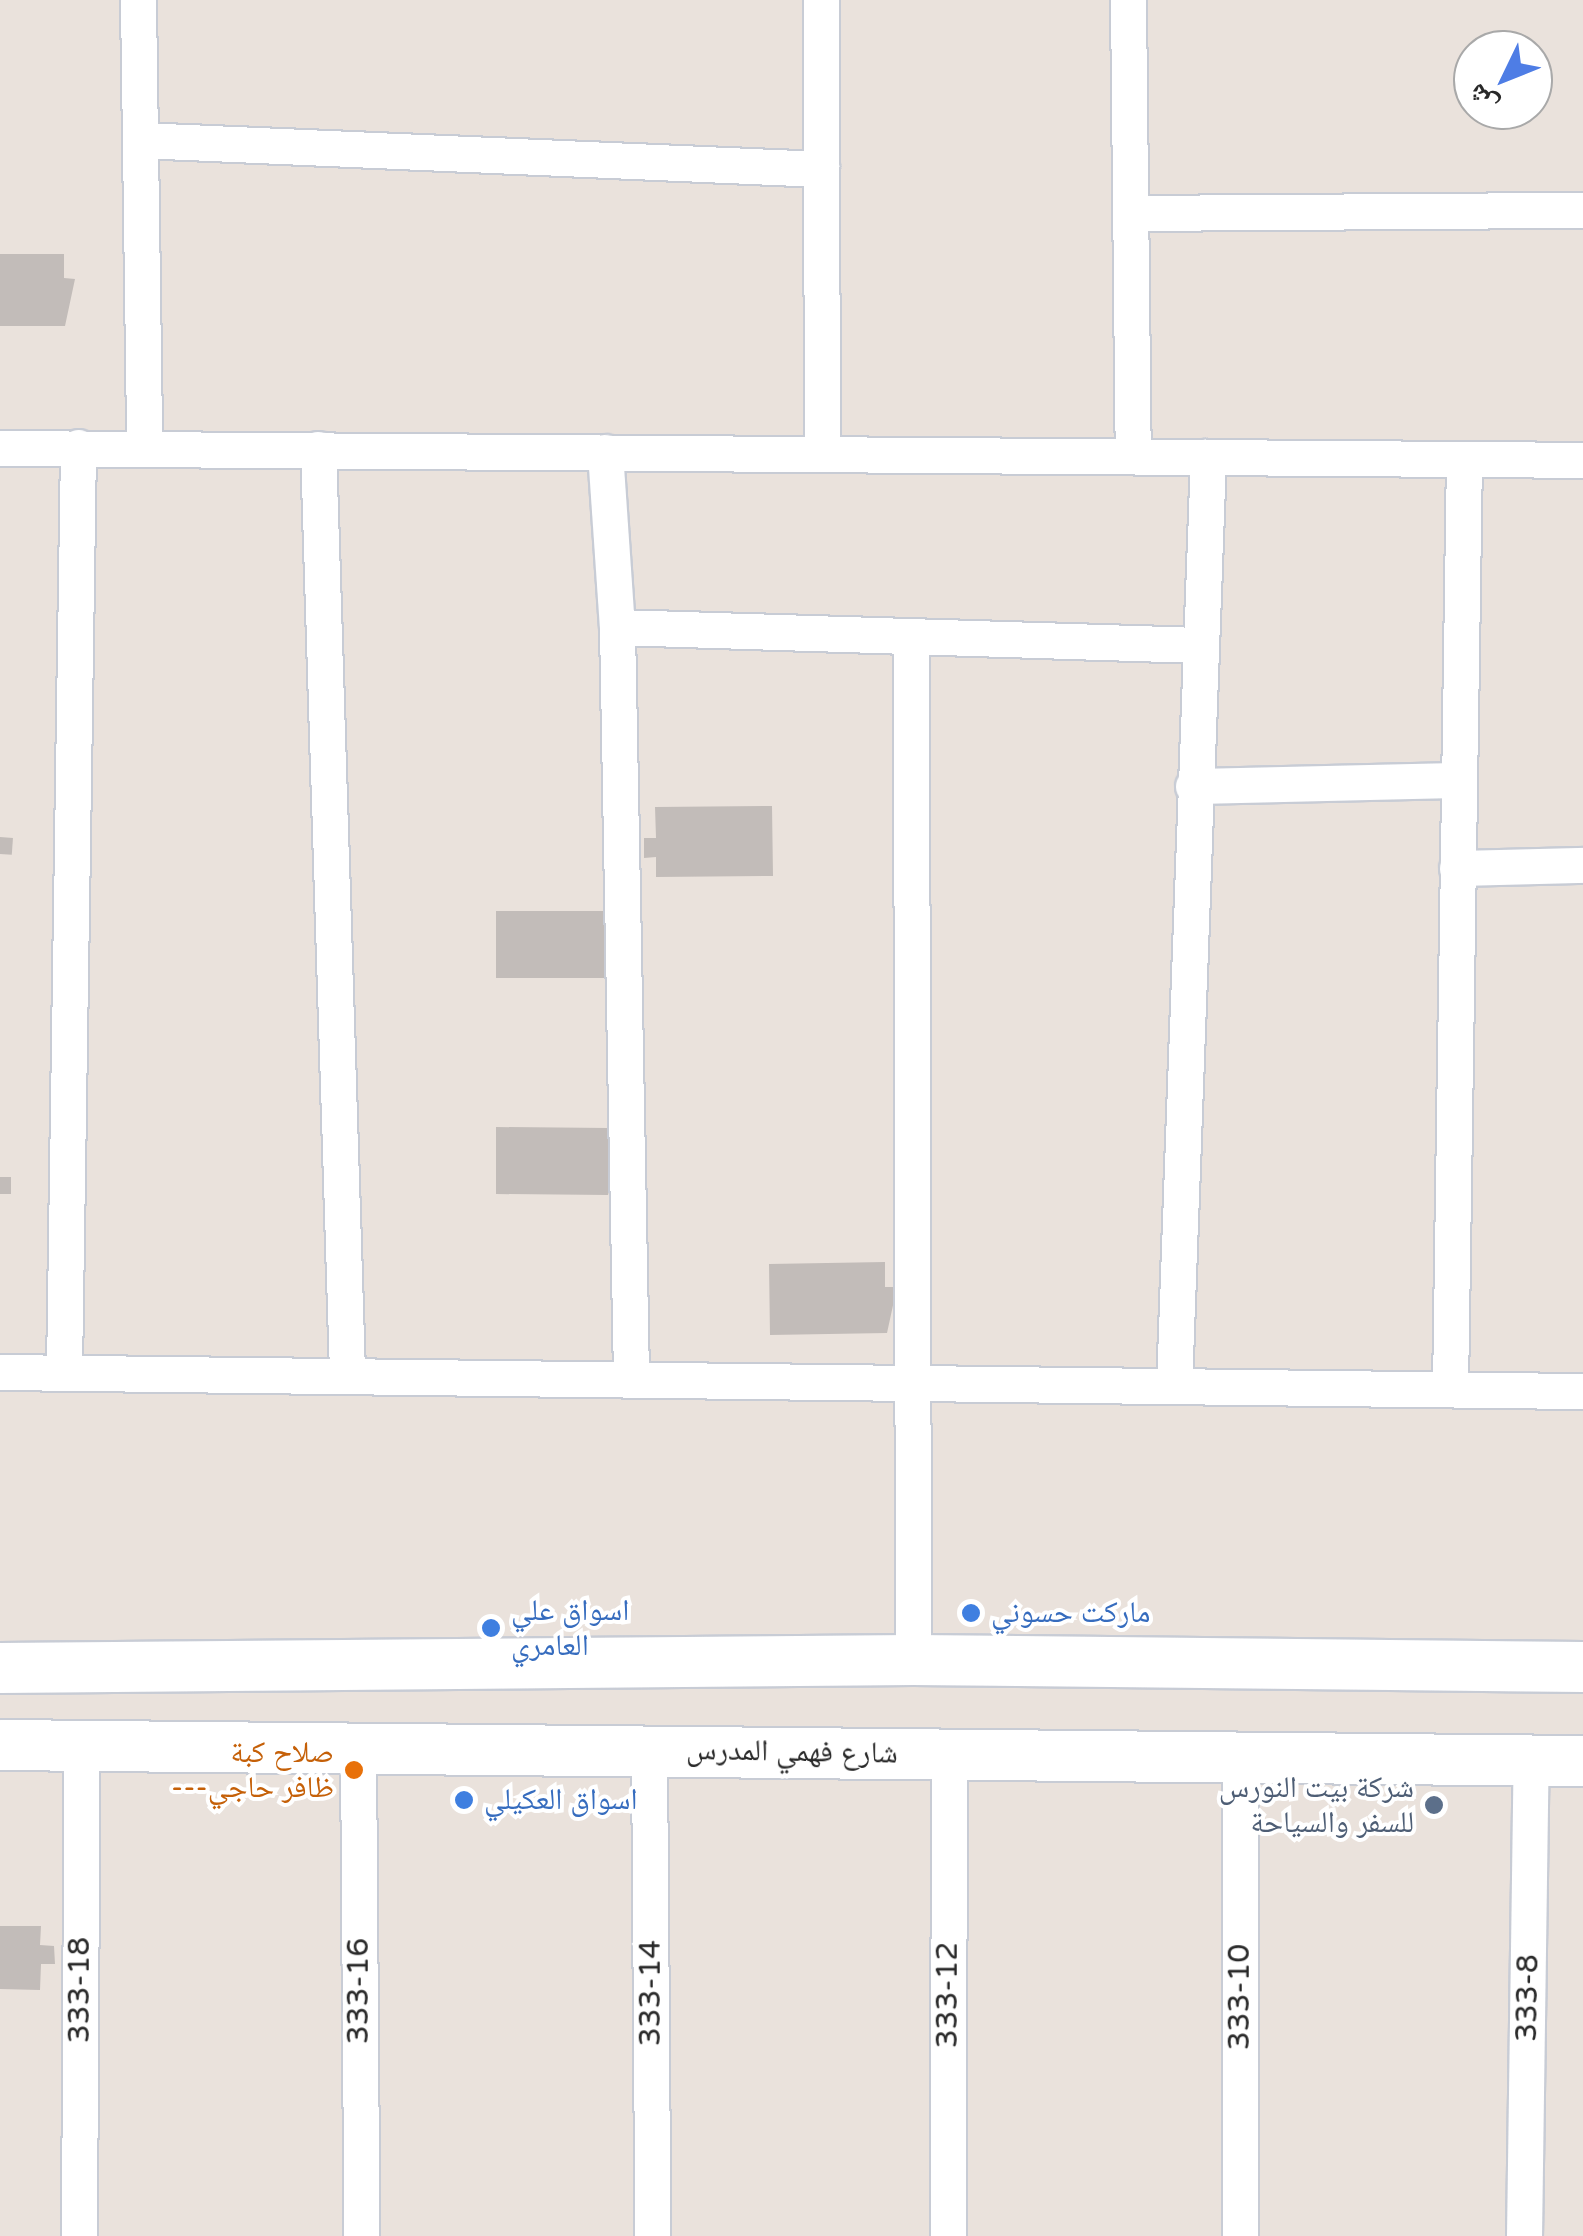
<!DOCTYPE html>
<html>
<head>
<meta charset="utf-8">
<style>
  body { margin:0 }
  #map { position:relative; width:1583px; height:2236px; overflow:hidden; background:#eae2dc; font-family:"Varela Round","Noto Naskh Arabic",sans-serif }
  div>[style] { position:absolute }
  .building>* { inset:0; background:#c2bcb9; transform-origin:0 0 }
  .roads { filter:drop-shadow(2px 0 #c8ccd5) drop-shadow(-2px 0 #c8ccd5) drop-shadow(0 2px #c8ccd5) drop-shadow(0 -2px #c8ccd5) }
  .street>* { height:35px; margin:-17.5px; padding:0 17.5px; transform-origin:17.5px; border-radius:17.5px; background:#fff }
  .secondary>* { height:50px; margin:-25px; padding:0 25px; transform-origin:25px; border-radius:25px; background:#fff }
  .dots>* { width:28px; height:28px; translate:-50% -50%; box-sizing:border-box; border:5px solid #fff; border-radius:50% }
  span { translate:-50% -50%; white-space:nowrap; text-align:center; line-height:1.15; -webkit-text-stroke:8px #fff; paint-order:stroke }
  .shop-label { font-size:30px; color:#366cbe }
  .left { translate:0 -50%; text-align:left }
  .street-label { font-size:30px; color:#292929 }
  .food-label { font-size:30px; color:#c56008 }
  .right { translate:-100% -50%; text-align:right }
  .service-label { font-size:30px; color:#4e5e75 }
  .north { position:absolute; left:1453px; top:30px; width:100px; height:100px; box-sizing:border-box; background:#fff; border:2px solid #a9a9a9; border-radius:50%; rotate:227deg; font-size:28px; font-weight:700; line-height:40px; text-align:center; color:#292929 }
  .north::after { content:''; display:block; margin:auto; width:35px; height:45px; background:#4e7de5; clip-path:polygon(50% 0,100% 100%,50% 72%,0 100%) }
</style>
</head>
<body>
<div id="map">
  <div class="building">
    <div style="clip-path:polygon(0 254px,64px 254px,64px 278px,75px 279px,65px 326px,0 326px)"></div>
    <div style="clip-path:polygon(772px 806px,773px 876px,656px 877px,656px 857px,644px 858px,644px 838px,656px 838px,655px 807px)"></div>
    <div style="left:0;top:837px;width:13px;height:17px;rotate:4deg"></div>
    <div style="left:496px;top:911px;width:112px;height:67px"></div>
    <div style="clip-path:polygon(496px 1127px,608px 1128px,608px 1150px,619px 1151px,608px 1195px,496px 1194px)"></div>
    <div style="left:0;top:1177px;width:11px;height:17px"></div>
    <div style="clip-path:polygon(885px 1262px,885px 1287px,897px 1287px,887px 1333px,770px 1335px,769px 1264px)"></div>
    <div style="clip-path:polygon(0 1926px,41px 1926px,40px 1945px,54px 1946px,55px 1964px,41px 1964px,40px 1990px,0 1989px)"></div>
  </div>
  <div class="roads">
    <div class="street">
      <div style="left:138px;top:0;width:447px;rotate:89.2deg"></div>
      <div style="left:821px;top:0;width:454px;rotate:89.9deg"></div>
      <div style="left:1128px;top:0;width:456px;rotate:89.4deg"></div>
      <div style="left:140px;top:140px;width:682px;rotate:2.44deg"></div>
      <div style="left:1130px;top:213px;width:453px;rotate:-0.4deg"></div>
      <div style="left:0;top:448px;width:1583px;rotate:0.43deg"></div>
      <div style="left:318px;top:449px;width:925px;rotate:88.2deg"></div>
      <div style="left:605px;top:452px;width:175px;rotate:86.1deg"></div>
      <div style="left:617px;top:627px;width:751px;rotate:88.93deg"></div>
      <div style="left:617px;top:627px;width:581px;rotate:1.77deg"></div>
      <div style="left:911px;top:638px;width:1022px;rotate:89.89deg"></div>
      <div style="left:1193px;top:786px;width:266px;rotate:-1.3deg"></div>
      <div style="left:1457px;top:868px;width:126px;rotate:-1.4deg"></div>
      <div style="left:64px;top:1370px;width:923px;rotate:-89.13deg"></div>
      <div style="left:0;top:1372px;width:1583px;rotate:0.69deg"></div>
      <div style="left:1174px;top:1385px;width:929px;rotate:-87.9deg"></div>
      <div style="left:1450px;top:1389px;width:930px;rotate:-89.14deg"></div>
      <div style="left:358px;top:1747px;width:489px;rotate:89.6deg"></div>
      <div style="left:649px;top:1750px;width:486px;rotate:89.6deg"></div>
      <div style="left:1240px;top:1758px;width:478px;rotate:90deg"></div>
      <div style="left:79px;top:2236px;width:492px;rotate:-89.7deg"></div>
      <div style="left:948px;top:2236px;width:482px;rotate:-89.9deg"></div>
      <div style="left:1524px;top:2236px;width:475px;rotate:-89.2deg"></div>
    </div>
    <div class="secondary">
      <div style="left:0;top:1668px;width:913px;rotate:-0.5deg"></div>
      <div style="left:913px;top:1660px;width:670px;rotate:0.6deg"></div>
      <div style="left:0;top:1745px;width:1583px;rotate:0.58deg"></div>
    </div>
  </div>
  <div class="dots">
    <div style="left:971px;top:1613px;background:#3f7fe0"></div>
    <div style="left:491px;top:1628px;background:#3f7fe0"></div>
    <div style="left:354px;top:1770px;background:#e8710a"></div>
    <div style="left:464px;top:1800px;background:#3f7fe0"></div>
    <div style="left:1434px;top:1805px;background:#5c6f8a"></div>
  </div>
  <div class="shop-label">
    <span class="left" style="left:511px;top:1628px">اسواق علي<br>العامري</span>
    <span class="left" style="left:991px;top:1613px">ماركت حسوني</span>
    <span class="left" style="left:484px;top:1800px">اسواق العكيلي</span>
  </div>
  <div class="street-label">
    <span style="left:792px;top:1752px;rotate:1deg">شارع فهمي المدرس</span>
    <span style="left:80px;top:1990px;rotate:-90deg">333-18</span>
    <span style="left:359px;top:1991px;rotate:-90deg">333-16</span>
    <span style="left:651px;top:1993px;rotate:-90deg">333-14</span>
    <span style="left:948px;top:1995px;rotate:-90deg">333-12</span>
    <span style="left:1240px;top:1997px;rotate:-90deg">333-10</span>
    <span style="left:1528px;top:1998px;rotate:-89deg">333-8</span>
  </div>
  <div class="food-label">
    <span class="right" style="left:334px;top:1770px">صلاح كبة<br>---ظافر حاجي</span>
  </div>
  <div class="service-label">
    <span class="right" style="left:1414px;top:1805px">شركة بيت النورس<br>للسفر والسياحة</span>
  </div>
  <div class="north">ش</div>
</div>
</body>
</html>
